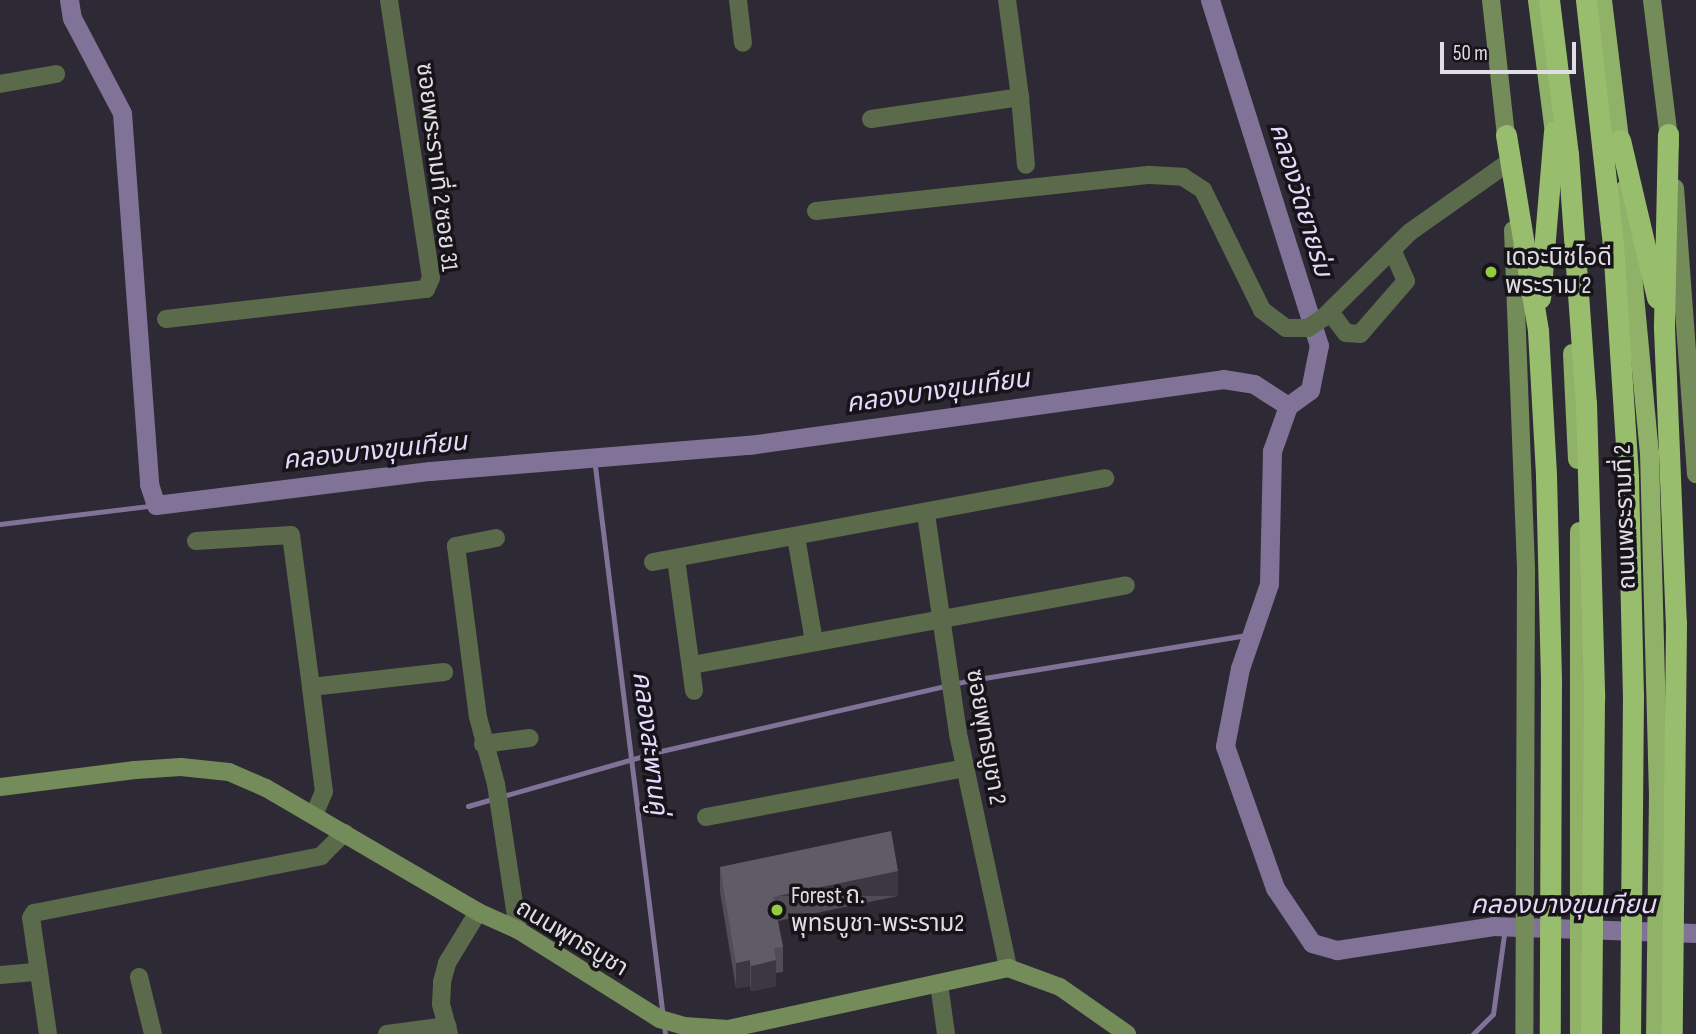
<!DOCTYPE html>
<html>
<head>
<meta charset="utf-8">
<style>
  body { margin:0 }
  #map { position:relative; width:1696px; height:1034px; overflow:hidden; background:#2e2a35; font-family:"Sofia Sans Condensed","Noto Sans Thai",sans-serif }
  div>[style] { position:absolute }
  .stream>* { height:5px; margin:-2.5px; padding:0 2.5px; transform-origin:2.5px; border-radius:2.5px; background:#817397 }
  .canal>* { height:19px; margin:-9.5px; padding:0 9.5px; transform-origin:9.5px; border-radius:9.5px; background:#817397 }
  .minor>* { height:18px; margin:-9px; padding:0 9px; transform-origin:9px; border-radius:9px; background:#5a6a4a }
  .secondary>* { height:18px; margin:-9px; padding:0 9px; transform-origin:9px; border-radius:9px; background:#748c59 }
  .trunk>* { height:19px; margin:-9.5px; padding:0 9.5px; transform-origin:9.5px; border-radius:9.5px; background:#90b268 }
  .motorway>* { height:21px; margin:-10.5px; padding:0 10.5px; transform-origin:10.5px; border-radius:10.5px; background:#98be6d }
  .wall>* { inset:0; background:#514d58 }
  .shaded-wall>* { inset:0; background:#3c3843; transform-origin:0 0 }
  .building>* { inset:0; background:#605c67 }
  .dots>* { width:19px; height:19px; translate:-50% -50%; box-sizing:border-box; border:4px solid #161418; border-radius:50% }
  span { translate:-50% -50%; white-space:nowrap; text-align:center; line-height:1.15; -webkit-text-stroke:7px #161418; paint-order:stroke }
  .street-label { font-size:24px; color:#e0dde4 }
  .poi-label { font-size:24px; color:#e0dde4 }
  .left { translate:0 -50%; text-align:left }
  .water-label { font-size:26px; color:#e7d9fe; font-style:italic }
  .scale { position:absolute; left:1440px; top:42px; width:136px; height:32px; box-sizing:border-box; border:4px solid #e0dde4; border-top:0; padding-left:9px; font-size:21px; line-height:24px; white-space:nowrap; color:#e0dde4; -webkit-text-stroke:5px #161418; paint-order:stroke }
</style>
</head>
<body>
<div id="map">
  <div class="stream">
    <div style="left:594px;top:458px;width:580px;rotate:82.97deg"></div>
    <div style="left:0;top:524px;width:157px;rotate:-6.9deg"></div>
    <div style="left:468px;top:806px;width:201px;rotate:-15.9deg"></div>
    <div style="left:661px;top:751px;width:313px;rotate:-12.9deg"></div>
    <div style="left:966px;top:681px;width:292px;rotate:-9.3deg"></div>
    <div style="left:1473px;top:1034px;width:28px;rotate:-45deg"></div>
    <div style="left:1493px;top:1014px;width:88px;rotate:-82.1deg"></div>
  </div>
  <div class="canal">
    <div style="left:69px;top:0;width:18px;rotate:81deg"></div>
    <div style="left:72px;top:18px;width:107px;rotate:62.2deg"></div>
    <div style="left:122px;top:113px;width:372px;rotate:85.8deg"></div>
    <div style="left:149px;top:484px;width:22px;rotate:72deg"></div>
    <div style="left:156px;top:505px;width:276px;rotate:-7.1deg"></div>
    <div style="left:430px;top:471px;width:320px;rotate:-4.7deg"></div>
    <div style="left:749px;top:445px;width:479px;rotate:-7.9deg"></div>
    <div style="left:1223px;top:379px;width:31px;rotate:9deg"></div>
    <div style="left:1254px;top:384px;width:40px;rotate:32.9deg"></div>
    <div style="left:1288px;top:406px;width:48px;rotate:109.6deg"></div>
    <div style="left:1272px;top:451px;width:133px;rotate:91.3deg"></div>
    <div style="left:1269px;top:584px;width:89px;rotate:109deg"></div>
    <div style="left:1240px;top:668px;width:79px;rotate:100.9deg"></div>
    <div style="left:1225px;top:746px;width:151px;rotate:70.6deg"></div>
    <div style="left:1275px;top:888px;width:66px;rotate:56.1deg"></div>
    <div style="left:1312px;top:943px;width:26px;rotate:16deg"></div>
    <div style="left:1337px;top:950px;width:158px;rotate:-8.7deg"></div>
    <div style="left:1493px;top:926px;width:203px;rotate:2deg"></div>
    <div style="left:1210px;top:0;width:362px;rotate:72.5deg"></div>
    <div style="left:1319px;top:345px;width:46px;rotate:101.3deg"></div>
    <div style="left:1310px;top:390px;width:27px;rotate:144deg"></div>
  </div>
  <div class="minor">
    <div style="left:738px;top:0;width:43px;rotate:83.4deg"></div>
    <div style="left:0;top:84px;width:57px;rotate:-10.1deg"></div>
    <div style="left:1020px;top:97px;width:68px;rotate:85deg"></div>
    <div style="left:871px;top:119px;width:151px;rotate:-8.4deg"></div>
    <div style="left:1020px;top:97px;width:98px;rotate:-97.6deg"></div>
    <div style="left:816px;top:211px;width:336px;rotate:-6.2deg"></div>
    <div style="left:1150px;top:175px;width:33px;rotate:3deg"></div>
    <div style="left:1183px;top:177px;width:24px;rotate:33deg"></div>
    <div style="left:1203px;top:190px;width:134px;rotate:63.8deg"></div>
    <div style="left:1262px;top:310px;width:30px;rotate:37deg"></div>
    <div style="left:1286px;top:328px;width:22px"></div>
    <div style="left:1308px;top:328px;width:18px;rotate:-34deg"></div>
    <div style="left:1323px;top:318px;width:122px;rotate:-44.7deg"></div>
    <div style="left:1410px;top:232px;width:121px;rotate:-35.3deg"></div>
    <div style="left:1330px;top:312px;width:26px;rotate:53deg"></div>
    <div style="left:1346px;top:333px;width:14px;rotate:4deg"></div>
    <div style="left:1360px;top:334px;width:70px;rotate:-49deg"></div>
    <div style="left:1406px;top:281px;width:34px;rotate:-114deg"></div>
    <div style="left:166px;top:319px;width:262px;rotate:-6.6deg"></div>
    <div style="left:426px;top:289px;width:12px;rotate:-66deg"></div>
    <div style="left:431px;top:278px;width:281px;rotate:-98.6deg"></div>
    <div style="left:926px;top:514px;width:222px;rotate:81.7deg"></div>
    <div style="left:958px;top:734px;width:239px;rotate:77.9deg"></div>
    <div style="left:796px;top:537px;width:106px;rotate:80.2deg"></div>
    <div style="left:496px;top:538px;width:41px;rotate:168.7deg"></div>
    <div style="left:456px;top:546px;width:172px;rotate:82.7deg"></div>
    <div style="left:478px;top:717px;width:69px;rotate:75deg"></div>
    <div style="left:496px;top:784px;width:148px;rotate:81.4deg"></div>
    <div style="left:196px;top:541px;width:95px;rotate:-3.6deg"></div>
    <div style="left:291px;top:535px;width:153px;rotate:82.5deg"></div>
    <div style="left:676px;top:559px;width:133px;rotate:82.2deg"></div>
    <div style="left:653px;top:562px;width:460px;rotate:-10.5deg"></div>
    <div style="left:692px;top:665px;width:441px;rotate:-10.4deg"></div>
    <div style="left:483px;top:744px;width:47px;rotate:-7.3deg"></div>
    <div style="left:314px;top:815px;width:25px;rotate:-67deg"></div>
    <div style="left:324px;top:792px;width:106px;rotate:-97.1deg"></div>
    <div style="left:311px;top:687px;width:134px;rotate:-6.4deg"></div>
    <div style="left:706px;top:817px;width:264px;rotate:-10.7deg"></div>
    <div style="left:0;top:975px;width:38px;rotate:-5deg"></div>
    <div style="left:139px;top:977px;width:59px;rotate:76.2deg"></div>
    <div style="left:939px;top:984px;width:50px;rotate:82deg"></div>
    <div style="left:48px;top:1034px;width:117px;rotate:-98.3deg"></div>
    <div style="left:31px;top:918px;width:6px;rotate:-59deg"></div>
    <div style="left:34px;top:913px;width:293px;rotate:-11.2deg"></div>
    <div style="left:321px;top:856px;width:33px;rotate:-45deg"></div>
    <div style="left:387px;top:1034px;width:61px;rotate:-7.6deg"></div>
    <div style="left:449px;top:1034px;width:31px;rotate:-105deg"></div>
    <div style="left:441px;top:1004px;width:22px;rotate:-87deg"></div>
    <div style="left:442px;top:982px;width:20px;rotate:-75deg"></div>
    <div style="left:447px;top:963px;width:60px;rotate:-58.7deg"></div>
  </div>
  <div class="secondary">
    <div style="left:1491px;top:0;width:147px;rotate:83.7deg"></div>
    <div style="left:1652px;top:0;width:147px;rotate:83deg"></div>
    <div style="left:1675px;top:188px;width:287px;rotate:85.8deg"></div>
    <div style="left:1513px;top:230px;width:341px;rotate:87.8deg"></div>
    <div style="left:1526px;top:571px;width:463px;rotate:90.2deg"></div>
    <div style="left:0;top:787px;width:136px;rotate:-7.2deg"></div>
    <div style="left:135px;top:770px;width:46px;rotate:-3.7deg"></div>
    <div style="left:181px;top:767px;width:48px;rotate:5.9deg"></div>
    <div style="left:229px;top:772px;width:40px;rotate:23.4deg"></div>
    <div style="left:266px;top:788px;width:246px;rotate:30.3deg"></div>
    <div style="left:478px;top:912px;width:44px;rotate:24.2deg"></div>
    <div style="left:518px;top:930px;width:168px;rotate:32.1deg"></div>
    <div style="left:660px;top:1019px;width:25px;rotate:16deg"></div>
    <div style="left:684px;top:1026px;width:44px;rotate:3.9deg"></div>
    <div style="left:728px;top:1029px;width:287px;rotate:-12.3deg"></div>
    <div style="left:1008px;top:968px;width:55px;rotate:20.1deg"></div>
    <div style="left:1060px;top:987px;width:82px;rotate:35deg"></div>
  </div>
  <div class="trunk">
    <div style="left:1537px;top:0;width:149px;rotate:82.7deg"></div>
    <div style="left:1602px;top:0;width:156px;rotate:83deg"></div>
    <div style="left:1624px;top:189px;width:264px;rotate:84.6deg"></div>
    <div style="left:1649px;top:452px;width:341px;rotate:88.5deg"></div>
    <div style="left:1658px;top:793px;width:241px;rotate:90.7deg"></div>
    <div style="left:1572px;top:353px;width:106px;rotate:87.3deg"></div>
    <div style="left:1579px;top:531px;width:503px;rotate:90deg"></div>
  </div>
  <div class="motorway">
    <div style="left:1549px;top:0;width:155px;rotate:83deg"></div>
    <div style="left:1568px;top:154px;width:250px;rotate:85.9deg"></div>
    <div style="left:1586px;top:403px;width:295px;rotate:88.4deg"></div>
    <div style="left:1594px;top:698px;width:336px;rotate:90.5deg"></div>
    <div style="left:1586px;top:0;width:245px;rotate:83.7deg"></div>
    <div style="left:1613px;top:244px;width:233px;rotate:86.3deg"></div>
    <div style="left:1628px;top:477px;width:219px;rotate:88.7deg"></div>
    <div style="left:1633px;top:696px;width:338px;rotate:90.5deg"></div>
    <div style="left:1668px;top:134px;width:194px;rotate:91.2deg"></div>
    <div style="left:1664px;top:328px;width:295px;rotate:87.7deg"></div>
    <div style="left:1676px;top:623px;width:411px;rotate:90.6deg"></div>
    <div style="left:1506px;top:135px;width:199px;rotate:80.7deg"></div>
    <div style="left:1538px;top:331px;width:144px;rotate:86.8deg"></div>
    <div style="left:1546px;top:475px;width:204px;rotate:88.6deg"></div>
    <div style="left:1551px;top:679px;width:355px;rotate:90.2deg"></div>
    <div style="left:1620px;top:140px;width:162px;rotate:76.8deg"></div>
    <div style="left:1540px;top:298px;width:167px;rotate:-85.2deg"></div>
  </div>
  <div class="wall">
    <div style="clip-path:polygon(720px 867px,898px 896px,778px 921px,783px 947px,783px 972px,776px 973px,776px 986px,751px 991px,750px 986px,736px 988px,720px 892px)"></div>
  </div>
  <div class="shaded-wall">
    <div style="left:898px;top:871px;width:25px;height:128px;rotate:90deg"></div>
    <div style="clip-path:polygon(750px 960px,750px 986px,736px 988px,736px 963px)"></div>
    <div style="clip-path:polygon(776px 960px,776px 986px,751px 991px,751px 966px)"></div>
  </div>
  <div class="building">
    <div style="clip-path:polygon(891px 831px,898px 871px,773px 897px,783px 947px,774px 948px,776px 960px,751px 966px,750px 960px,736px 963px,720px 867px)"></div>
  </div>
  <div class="dots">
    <div style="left:1491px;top:272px;background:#92cd3e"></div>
    <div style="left:777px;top:910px;background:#92cd3e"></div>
  </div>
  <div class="street-label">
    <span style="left:437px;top:167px;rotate:83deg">ซอยพระรามที่ 2 ซอย 31</span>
    <span style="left:1625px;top:517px;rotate:-92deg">ถนนพระรามที่ 2</span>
    <span style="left:986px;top:737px;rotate:80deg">ซอยพุทธบูชา 2</span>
    <span style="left:572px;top:938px;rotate:31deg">ถนนพุทธบูชา</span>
  </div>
  <div class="poi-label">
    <span class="left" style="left:1505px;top:272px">เดอะนิชไอดี<br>พระราม 2</span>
    <span class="left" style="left:791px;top:910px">Forest ถ.<br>พุทธบูชา-พระราม2</span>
  </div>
  <div class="water-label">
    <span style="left:1300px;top:200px;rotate:73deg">คลองวัดยายร่ม</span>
    <span style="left:938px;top:392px;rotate:-8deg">คลองบางขุนเทียน</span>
    <span style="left:375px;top:452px;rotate:-6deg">คลองบางขุนเทียน</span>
    <span style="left:649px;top:743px;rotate:83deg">คลองสะพานคู่</span>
    <span style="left:1563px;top:906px">คลองบางขุนเทียน</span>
  </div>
  <div class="scale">50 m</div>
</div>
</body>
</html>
